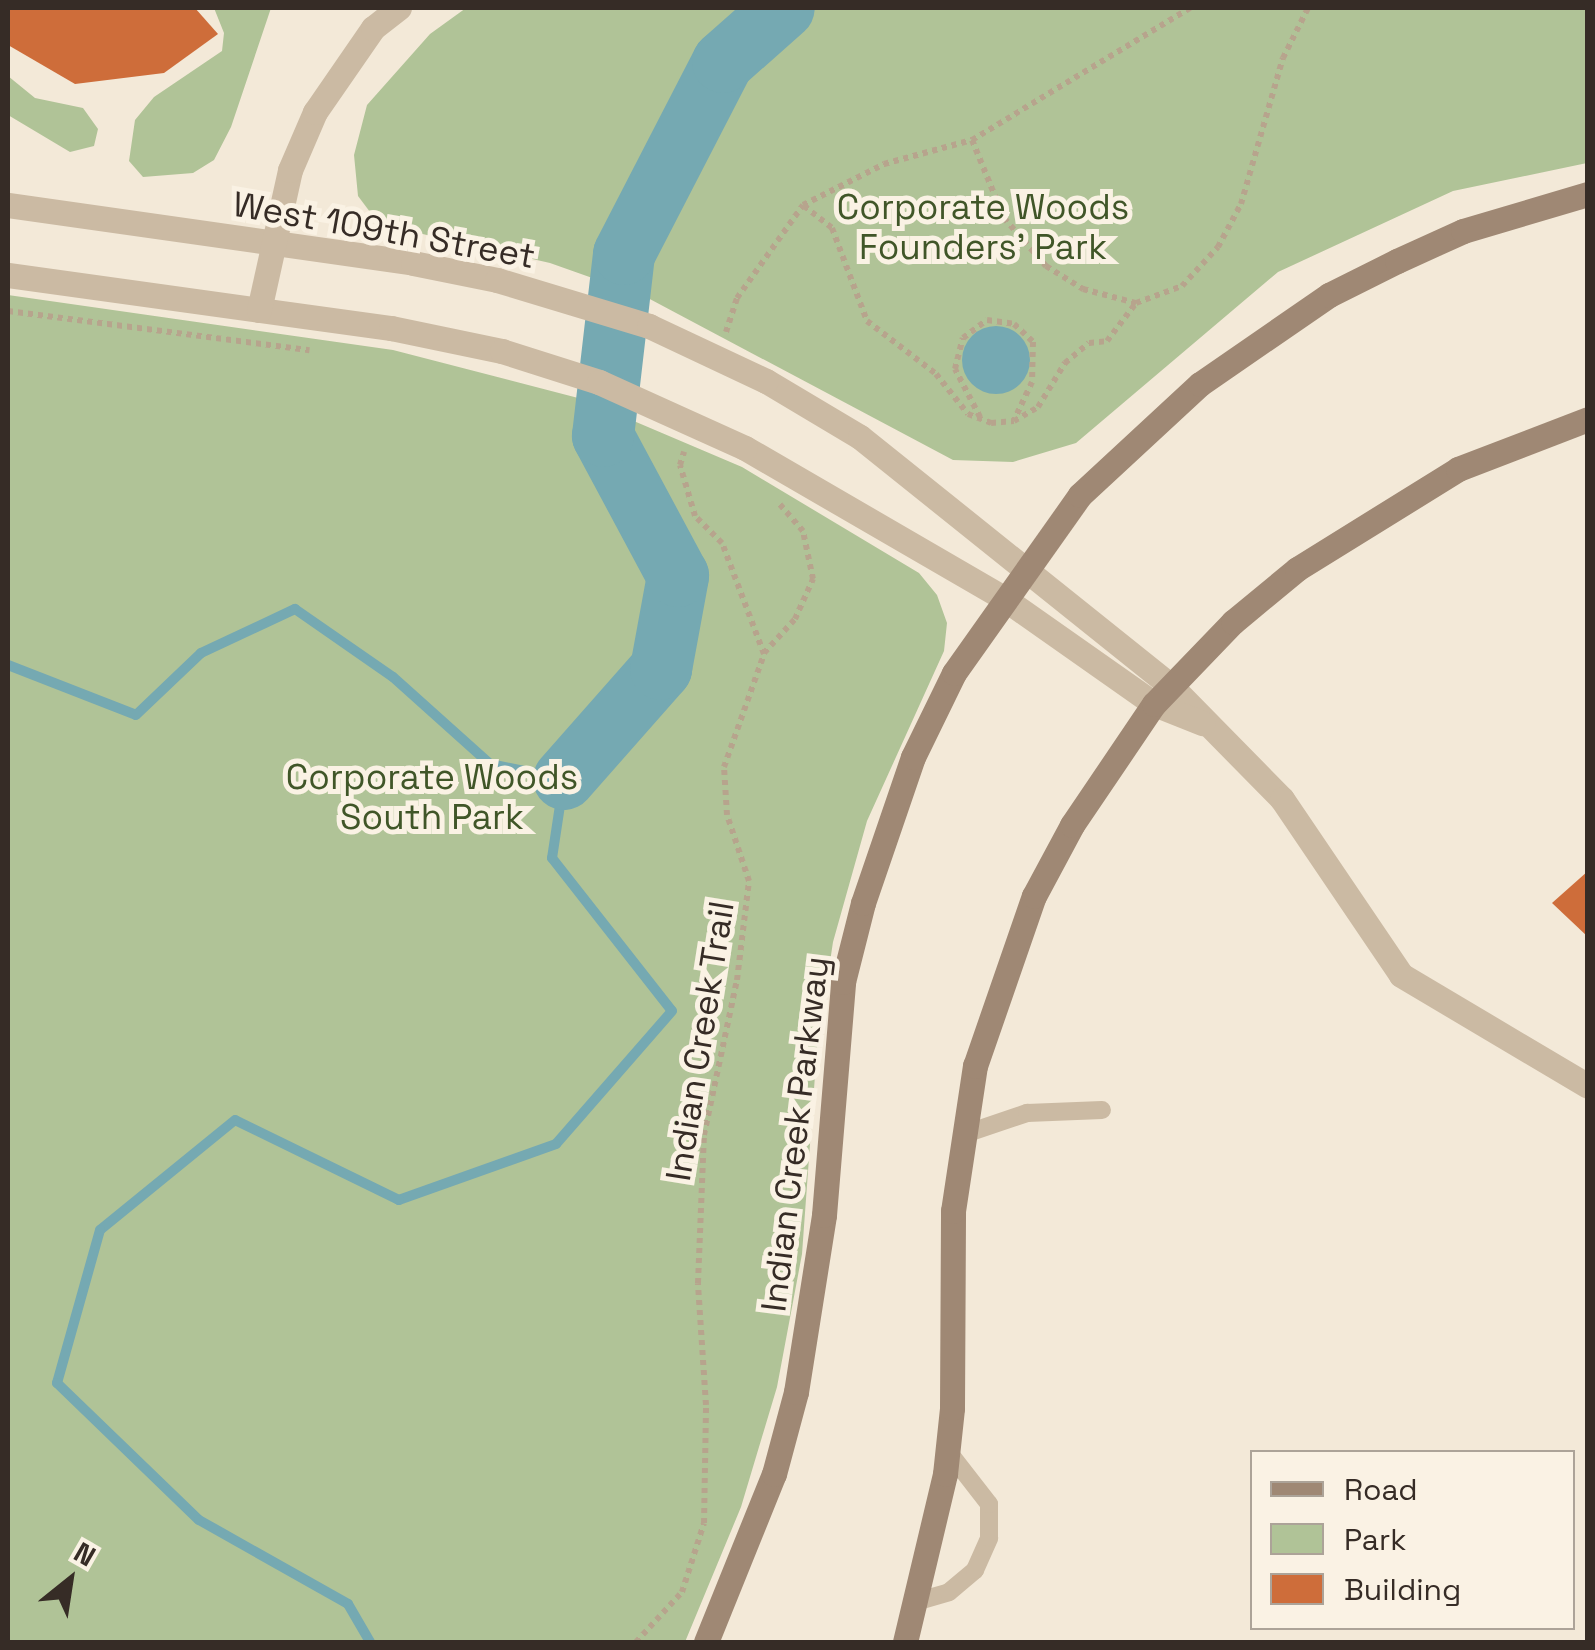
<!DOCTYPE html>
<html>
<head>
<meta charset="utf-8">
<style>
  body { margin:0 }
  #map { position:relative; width:1595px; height:1650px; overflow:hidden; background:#f3e9d8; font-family:"Space Grotesk",sans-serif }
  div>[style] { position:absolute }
  .green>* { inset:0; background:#b0c397 }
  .water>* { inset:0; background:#75a9b2 }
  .round { border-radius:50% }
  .stream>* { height:10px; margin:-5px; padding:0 5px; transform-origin:5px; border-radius:5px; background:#75a9b2 }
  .river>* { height:62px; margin:-31px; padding:0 31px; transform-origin:31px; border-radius:31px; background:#75a9b2 }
  .building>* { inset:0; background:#ce6d3a }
  .path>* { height:6px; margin-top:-3px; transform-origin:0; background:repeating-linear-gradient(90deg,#b7a48d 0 5px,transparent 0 10px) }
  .lane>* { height:18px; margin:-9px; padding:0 9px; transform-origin:9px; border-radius:9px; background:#cbbaa3 }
  .street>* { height:25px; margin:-12.5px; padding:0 12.5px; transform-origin:12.5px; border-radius:12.5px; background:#cbbaa3 }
  .secondary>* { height:25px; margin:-12.5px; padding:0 12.5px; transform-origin:12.5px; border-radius:12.5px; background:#9f8874 }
  .street-bridge>* { height:25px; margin:-12.5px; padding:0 12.5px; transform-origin:12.5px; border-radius:12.5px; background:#cbbaa3 }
  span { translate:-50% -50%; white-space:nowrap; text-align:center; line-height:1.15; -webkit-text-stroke:10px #faf2e4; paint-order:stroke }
  .park-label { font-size:35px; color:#405628 }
  .street-label { font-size:35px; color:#362c26 }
  .frame { position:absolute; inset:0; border:10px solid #362c26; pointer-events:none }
  .legend { position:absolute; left:1250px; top:1450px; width:325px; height:180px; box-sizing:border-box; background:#faf2e4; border:2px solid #aca398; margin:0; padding:12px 18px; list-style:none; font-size:30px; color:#362c26 }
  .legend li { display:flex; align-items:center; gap:20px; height:50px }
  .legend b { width:50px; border:2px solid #aca398 }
  .north { position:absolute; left:20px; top:1530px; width:100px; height:100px; -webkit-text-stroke:8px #faf2e4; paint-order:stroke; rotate:30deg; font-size:28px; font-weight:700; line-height:40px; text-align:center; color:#362c26 }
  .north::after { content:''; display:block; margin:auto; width:35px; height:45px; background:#362c26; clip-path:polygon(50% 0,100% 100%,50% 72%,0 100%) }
</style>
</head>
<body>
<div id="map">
  <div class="green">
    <div style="clip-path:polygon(214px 8px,271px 8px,231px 127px,214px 160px,193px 173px,143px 177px,129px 161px,135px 120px,154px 97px,222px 51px,224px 33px)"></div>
    <div style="clip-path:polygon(466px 8px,1587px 8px,1587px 163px,1453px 191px,1278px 272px,1076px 443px,1013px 462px,953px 460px,646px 297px,550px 263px,379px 224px,358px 196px,354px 155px,367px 105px,430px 34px)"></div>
    <div style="clip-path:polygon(8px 76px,35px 98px,83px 108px,98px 129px,94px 146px,70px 152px,8px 115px)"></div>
    <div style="clip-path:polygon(8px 295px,393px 350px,582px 399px,742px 467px,919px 573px,937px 595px,947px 623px,944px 651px,867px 821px,833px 942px,817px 1048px,802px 1254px,777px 1387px,741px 1507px,685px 1642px,8px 1642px)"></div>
  </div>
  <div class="water">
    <div class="round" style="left:962px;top:326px;width:68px;height:68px"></div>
  </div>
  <div class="stream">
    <div style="left:8px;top:665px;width:137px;rotate:21.3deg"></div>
    <div style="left:136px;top:715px;width:90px;rotate:-43.6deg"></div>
    <div style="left:201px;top:653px;width:104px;rotate:-25.1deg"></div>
    <div style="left:295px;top:609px;width:119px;rotate:34.8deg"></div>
    <div style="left:393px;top:677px;width:130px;rotate:41.9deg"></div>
    <div style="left:490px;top:764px;width:76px;rotate:11.5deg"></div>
    <div style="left:564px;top:779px;width:80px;rotate:98.6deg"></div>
    <div style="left:552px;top:858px;width:194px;rotate:51.9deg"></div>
    <div style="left:672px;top:1011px;width:176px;rotate:131.1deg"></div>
    <div style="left:556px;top:1144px;width:167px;rotate:160.4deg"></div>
    <div style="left:399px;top:1200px;width:182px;rotate:-154deg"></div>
    <div style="left:235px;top:1120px;width:174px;rotate:140.8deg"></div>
    <div style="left:100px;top:1230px;width:159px;rotate:105.7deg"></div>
    <div style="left:57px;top:1383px;width:197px;rotate:44deg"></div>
    <div style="left:199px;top:1520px;width:171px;rotate:29.4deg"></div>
    <div style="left:348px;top:1604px;width:44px;rotate:59.9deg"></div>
  </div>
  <div class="river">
    <div style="left:564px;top:779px;width:147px;rotate:-48.6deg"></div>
    <div style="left:661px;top:669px;width:95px;rotate:-79.6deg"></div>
    <div style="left:678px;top:576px;width:159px;rotate:-118.2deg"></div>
    <div style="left:603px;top:436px;width:183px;rotate:-83.4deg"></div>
    <div style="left:624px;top:254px;width:216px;rotate:-62.7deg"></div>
    <div style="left:723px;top:62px;width:81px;rotate:-41.5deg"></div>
  </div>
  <div class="building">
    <div style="clip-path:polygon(8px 8px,195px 8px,218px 34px,164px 73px,75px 84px,8px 45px)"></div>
    <div style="clip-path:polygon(1588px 871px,1588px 937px,1552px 903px)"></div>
  </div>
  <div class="path">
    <div style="left:972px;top:140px;width:84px;rotate:67.7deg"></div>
    <div style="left:1004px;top:218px;width:64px;rotate:48.8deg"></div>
    <div style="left:1046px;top:266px;width:44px;rotate:31.9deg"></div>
    <div style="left:1083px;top:289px;width:55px;rotate:14.8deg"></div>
    <div style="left:1136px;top:303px;width:49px;rotate:-20.3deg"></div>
    <div style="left:1182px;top:286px;width:53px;rotate:-47.3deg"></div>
    <div style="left:1218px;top:247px;width:49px;rotate:-61.9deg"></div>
    <div style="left:1241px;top:204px;width:152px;rotate:-74deg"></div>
    <div style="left:1283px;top:58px;width:56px;rotate:-63.4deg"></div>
    <div style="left:804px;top:206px;width:36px;rotate:38deg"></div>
    <div style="left:832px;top:228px;width:99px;rotate:69.4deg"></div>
    <div style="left:867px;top:321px;width:87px;rotate:37.5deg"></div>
    <div style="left:936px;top:374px;width:51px;rotate:51.3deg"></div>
    <div style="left:968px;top:414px;width:25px;rotate:21deg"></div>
    <div style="left:991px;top:423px;width:23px;rotate:-5deg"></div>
    <div style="left:1014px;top:421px;width:28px;rotate:-30deg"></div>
    <div style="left:1038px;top:407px;width:52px;rotate:-58.5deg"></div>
    <div style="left:1065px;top:363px;width:31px;rotate:-40deg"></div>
    <div style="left:1089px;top:343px;width:18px;rotate:-6deg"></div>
    <div style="left:1107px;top:341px;width:48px;rotate:-52.7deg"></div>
    <div style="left:8px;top:311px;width:304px;rotate:7.4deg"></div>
    <div style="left:726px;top:332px;width:36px;rotate:-72deg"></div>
    <div style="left:737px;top:298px;width:114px;rotate:-54.6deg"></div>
    <div style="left:803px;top:205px;width:91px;rotate:-26.8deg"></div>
    <div style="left:884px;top:164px;width:91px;rotate:-15.3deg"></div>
    <div style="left:972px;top:140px;width:255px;rotate:-31.2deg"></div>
    <div style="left:980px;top:417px;width:54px;rotate:-117.5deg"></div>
    <div style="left:955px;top:369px;width:32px;rotate:-76deg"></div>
    <div style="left:963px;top:338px;width:30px;rotate:-37deg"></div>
    <div style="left:987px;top:320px;width:27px;rotate:8deg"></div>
    <div style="left:1014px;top:324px;width:26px;rotate:43deg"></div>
    <div style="left:1033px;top:342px;width:40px;rotate:91.4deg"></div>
    <div style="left:1032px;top:382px;width:42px;rotate:115.3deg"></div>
    <div style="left:764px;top:653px;width:46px;rotate:-47.6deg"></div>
    <div style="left:795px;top:619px;width:44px;rotate:-65.8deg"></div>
    <div style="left:813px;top:579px;width:49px;rotate:-101.8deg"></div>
    <div style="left:803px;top:531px;width:38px;rotate:-131deg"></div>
    <div style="left:636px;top:1642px;width:68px;rotate:-47.4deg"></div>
    <div style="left:682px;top:1592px;width:72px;rotate:-72.3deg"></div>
    <div style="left:704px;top:1523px;width:118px;rotate:-89deg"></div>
    <div style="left:706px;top:1405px;width:122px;rotate:-93.8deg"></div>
    <div style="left:698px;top:1283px;width:148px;rotate:-87.7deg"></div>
    <div style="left:704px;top:1135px;width:158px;rotate:-78deg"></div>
    <div style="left:737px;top:980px;width:100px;rotate:-83.1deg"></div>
    <div style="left:749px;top:881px;width:70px;rotate:-108.4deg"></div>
    <div style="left:727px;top:815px;width:48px;rotate:-93.6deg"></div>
    <div style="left:724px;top:767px;width:120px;rotate:-70.5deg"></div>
    <div style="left:764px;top:654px;width:119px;rotate:-110.7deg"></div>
    <div style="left:722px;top:543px;width:38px;rotate:-135deg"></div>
    <div style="left:695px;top:516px;width:53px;rotate:-106.4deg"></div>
    <div style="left:680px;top:465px;width:14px;rotate:-73deg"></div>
  </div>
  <div class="lane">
    <div style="left:962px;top:1135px;width:69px;rotate:-18.7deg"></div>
    <div style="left:1027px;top:1113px;width:75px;rotate:-2.3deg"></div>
    <div style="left:915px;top:1602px;width:35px;rotate:-16deg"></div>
    <div style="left:949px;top:1592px;width:34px;rotate:-40deg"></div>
    <div style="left:975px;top:1570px;width:35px;rotate:-66deg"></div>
    <div style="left:989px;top:1538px;width:34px;rotate:-90deg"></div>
    <div style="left:989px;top:1504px;width:68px;rotate:-127.9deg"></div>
  </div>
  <div class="street">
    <div style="left:8px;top:205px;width:409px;rotate:8.1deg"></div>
    <div style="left:8px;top:275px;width:387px;rotate:7.9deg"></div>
    <div style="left:259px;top:310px;width:143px;rotate:-77.5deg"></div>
    <div style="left:290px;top:170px;width:63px;rotate:-66.7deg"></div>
    <div style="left:315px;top:112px;width:102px;rotate:-55.4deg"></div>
    <div style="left:373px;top:28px;width:33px;rotate:-38deg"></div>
    <div style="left:766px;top:381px;width:109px;rotate:30.8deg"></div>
    <div style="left:860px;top:437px;width:398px;rotate:38.7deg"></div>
    <div style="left:1171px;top:686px;width:158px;rotate:45.5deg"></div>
    <div style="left:1282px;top:799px;width:212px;rotate:55.9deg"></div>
    <div style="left:1401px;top:975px;width:217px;rotate:30.7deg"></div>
    <div style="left:745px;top:448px;width:297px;rotate:30.1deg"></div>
    <div style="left:1002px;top:597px;width:186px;rotate:35.1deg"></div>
    <div style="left:1154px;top:704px;width:52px;rotate:21.6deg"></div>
  </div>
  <div class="secondary">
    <div style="left:706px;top:1642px;width:181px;rotate:-68deg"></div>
    <div style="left:774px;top:1474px;width:85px;rotate:-75deg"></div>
    <div style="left:796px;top:1392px;width:179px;rotate:-81deg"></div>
    <div style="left:824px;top:1215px;width:234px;rotate:-85.3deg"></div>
    <div style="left:843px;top:982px;width:81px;rotate:-75.8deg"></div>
    <div style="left:863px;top:903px;width:154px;rotate:-71.1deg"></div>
    <div style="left:913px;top:757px;width:93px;rotate:-64deg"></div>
    <div style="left:954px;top:673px;width:218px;rotate:-54.7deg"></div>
    <div style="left:1080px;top:495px;width:163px;rotate:-42.8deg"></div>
    <div style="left:1200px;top:384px;width:157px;rotate:-34.6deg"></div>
    <div style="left:1329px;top:295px;width:76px;rotate:-26.6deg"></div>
    <div style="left:1397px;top:261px;width:72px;rotate:-24.4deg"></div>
    <div style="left:1463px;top:231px;width:130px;rotate:-16.5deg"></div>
    <div style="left:905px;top:1642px;width:173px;rotate:-76.6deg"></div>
    <div style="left:945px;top:1474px;width:66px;rotate:-83.9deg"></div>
    <div style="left:952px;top:1408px;width:197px;rotate:-89.7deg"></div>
    <div style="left:953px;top:1211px;width:147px;rotate:-81.4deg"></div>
    <div style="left:975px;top:1066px;width:180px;rotate:-70.9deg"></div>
    <div style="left:1034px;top:896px;width:81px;rotate:-61.8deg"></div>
    <div style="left:1072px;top:825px;width:146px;rotate:-55.9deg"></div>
    <div style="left:1154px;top:704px;width:114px;rotate:-46.1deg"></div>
    <div style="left:1233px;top:622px;width:83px;rotate:-39.6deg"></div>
    <div style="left:1297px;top:569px;width:190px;rotate:-31.8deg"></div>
    <div style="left:1458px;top:469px;width:139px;rotate:-21deg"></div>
  </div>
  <div class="street-bridge">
    <div style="left:413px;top:263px;width:86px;rotate:11.4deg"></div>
    <div style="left:497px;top:280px;width:159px;rotate:16.8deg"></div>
    <div style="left:649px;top:326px;width:129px;rotate:25.2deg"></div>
    <div style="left:391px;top:328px;width:113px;rotate:11.7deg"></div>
    <div style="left:502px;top:351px;width:102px;rotate:17.7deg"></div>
    <div style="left:599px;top:382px;width:160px;rotate:24.3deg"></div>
  </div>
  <div class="park-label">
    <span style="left:983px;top:227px">Corporate Woods<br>Founders' Park</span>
    <span style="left:432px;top:797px">Corporate Woods<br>South Park</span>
  </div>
  <div class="street-label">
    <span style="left:384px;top:230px;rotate:10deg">West 109th Street</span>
    <span style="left:700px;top:1041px;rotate:-81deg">Indian Creek Trail</span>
    <span style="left:795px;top:1134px;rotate:-83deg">Indian Creek Parkway</span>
  </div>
  <div class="frame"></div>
  <ul class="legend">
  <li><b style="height:12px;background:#9f8874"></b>Road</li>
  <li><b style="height:28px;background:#b0c397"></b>Park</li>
  <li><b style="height:28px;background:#ce6d3a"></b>Building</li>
  </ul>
  <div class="north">N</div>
</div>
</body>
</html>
